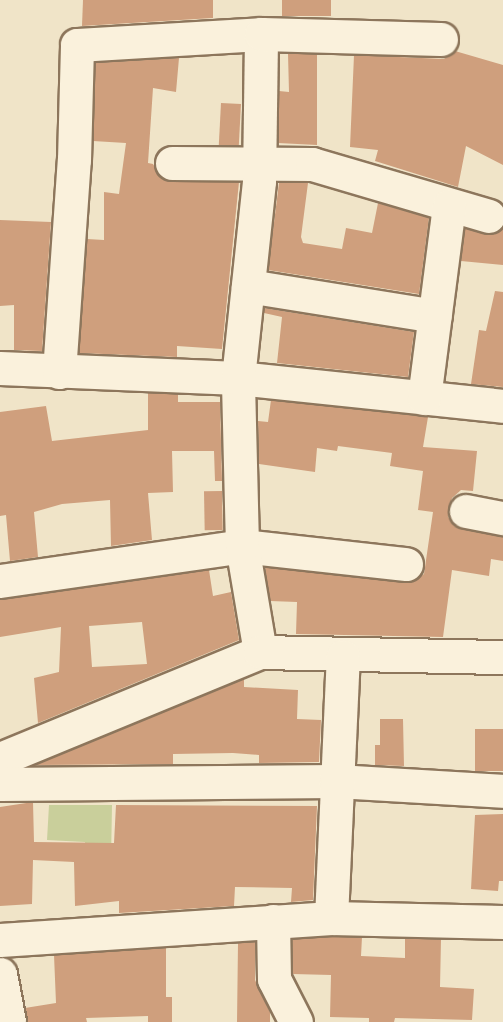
<!DOCTYPE html>
<html>
<head>
<meta charset="utf-8">
<style>
  body { margin:0 }
  #map { position:relative; width:503px; height:1022px; overflow:hidden; background:#f0e4c8; font-family:"Playfair Display",serif }
  div>[style] { position:absolute }
  .green>* { inset:0; background:#c9cf9b }
  .building>* { inset:0; background:#cf9f7d; transform-origin:0 0 }
  .roads { filter:drop-shadow(2px 0 #8d765c) drop-shadow(-2px 0 #8d765c) drop-shadow(0 2px #8d765c) drop-shadow(0 -2px #8d765c) }
  .minor>* { height:33px; margin:-16.5px; padding:0 16.5px; transform-origin:16.5px; border-radius:16.5px; background:#faf1dc }
  span { translate:-50% -50%; white-space:nowrap; text-align:center; line-height:1.15; -webkit-text-stroke:5px #f7eed8; paint-order:stroke }
</style>
</head>
<body>
<div id="map">
  <div class="green">
    <div style="clip-path:polygon(49px 805px,112px 805px,111px 860px,86px 862px,85px 842px,47px 840px)"></div>
  </div>
  <div class="building">
    <div style="clip-path:polygon(83px 0,213px 0,213px 18px,82px 26px)"></div>
    <div style="left:282px;top:0;width:49px;height:16px"></div>
    <div style="clip-path:polygon(455px 51px,503px 65px,503px 165px,466px 146px,458px 187px,375px 161px,378px 150px,350px 147px,354px 55px,444px 59px)"></div>
    <div style="clip-path:polygon(288px 54px,317px 54px,317px 145px,278px 143px,279px 91px,289px 92px)"></div>
    <div style="clip-path:polygon(179px 58px,176px 92px,153px 88px,148px 163px,153px 164px,162px 179px,171px 182px,239px 182px,222px 349px,177px 346px,177px 357px,79px 353px,87px 239px,104px 240px,104px 192px,119px 194px,126px 143px,93px 141px,95px 63px)"></div>
    <div style="left:221px;top:103px;width:20px;height:42px;rotate:3deg"></div>
    <div style="clip-path:polygon(279px 183px,308px 183px,301px 237px,303px 243px,342px 249px,346px 228px,372px 233px,378px 203px,429px 218px,419px 294px,268px 270px)"></div>
    <div style="clip-path:polygon(0 220px,51px 222px,42px 351px,14px 350px,14px 305px,0 306px)"></div>
    <div style="clip-path:polygon(465px 228px,493px 234px,503px 228px,503px 265px,461px 261px)"></div>
    <div style="clip-path:polygon(495px 291px,503px 292px,503px 387px,471px 384px,479px 330px,486px 331px)"></div>
    <div style="clip-path:polygon(264px 308px,414px 332px,408px 377px,277px 363px,282px 317px,264px 313px)"></div>
    <div style="clip-path:polygon(148px 393px,178px 394px,178px 402px,220px 402px,222px 481px,215px 481px,214px 451px,172px 451px,173px 492px,148px 493px,152px 540px,111px 546px,110px 500px,62px 504px,34px 512px,38px 557px,10px 561px,6px 515px,0 516px,0 412px,46px 406px,52px 441px,148px 430px)"></div>
    <div style="clip-path:polygon(271px 400px,428px 417px,423px 447px,477px 451px,473px 491px,461px 490px,452px 498px,448px 517px,462px 529px,503px 536px,503px 561px,491px 559px,489px 576px,452px 570px,443px 637px,296px 634px,297px 602px,270px 601px,265px 567px,414px 581px,424px 574px,433px 512px,418px 510px,423px 471px,390px 466px,392px 453px,338px 446px,337px 451px,317px 448px,315px 472px,259px 464px,258px 421px,268px 422px)"></div>
    <div style="left:222px;top:491px;width:39px;height:18px;rotate:89deg"></div>
    <div style="clip-path:polygon(evenodd,209px 570px,213px 596px,231px 592px,239px 640px,38px 723px,34px 678px,59px 672px,61px 627px,0 637px,0 599px,209px 570px,142px 622px,147px 664px,92px 667px,89px 626px,142px 622px)"></div>
    <div style="clip-path:polygon(244px 679px,244px 687px,298px 690px,297px 719px,321px 720px,319px 762px,259px 763px,259px 755px,233px 753px,173px 754px,173px 764px,35px 765px)"></div>
    <div style="clip-path:polygon(380px 719px,403px 719px,404px 766px,375px 765px,375px 745px,380px 745px)"></div>
    <div style="left:475px;top:729px;width:28px;height:42px"></div>
    <div style="clip-path:polygon(33px 802px,34px 842px,114px 843px,116px 805px,317px 806px,313px 900px,291px 902px,292px 888px,235px 887px,234px 906px,119px 913px,119px 901px,75px 906px,74px 862px,33px 860px,32px 904px,0 906px,0 807px)"></div>
    <div style="clip-path:polygon(503px 814px,503px 881px,499px 881px,498px 891px,471px 889px,475px 815px)"></div>
    <div style="clip-path:polygon(331px 937px,362px 937px,361px 956px,405px 958px,405px 938px,441px 939px,440px 987px,474px 989px,472px 1020px,395px 1018px,394px 1022px,369px 1022px,369px 1018px,330px 1017px,331px 975px,293px 974px,292px 939px)"></div>
    <div style="clip-path:polygon(255px 942px,255px 980px,270px 1012px,270px 1022px,237px 1022px,238px 943px)"></div>
    <div style="clip-path:polygon(166px 948px,166px 997px,172px 997px,172px 1022px,148px 1022px,148px 1016px,86px 1018px,87px 1022px,27px 1022px,25px 1008px,56px 1003px,54px 955px)"></div>
  </div>
  <div class="roads">
    <div class="minor">
      <div style="left:172px;top:163px;width:140px;rotate:0.4deg"></div>
      <div style="left:312px;top:164px;width:184px;rotate:16.4deg"></div>
      <div style="left:248px;top:286px;width:189px;rotate:9.1deg"></div>
      <div style="left:0;top:368px;width:238px;rotate:2.4deg"></div>
      <div style="left:238px;top:378px;width:266px;rotate:6deg"></div>
      <div style="left:59px;top:372px;width:213px;rotate:-86deg"></div>
      <div style="left:74px;top:160px;width:115px;rotate:-88.5deg"></div>
      <div style="left:77px;top:45px;width:184px;rotate:-3.4deg"></div>
      <div style="left:424px;top:398px;width:194px;rotate:-82.6deg"></div>
      <div style="left:466px;top:511px;width:38px;rotate:11deg"></div>
      <div style="left:0;top:581px;width:245px;rotate:-8.2deg"></div>
      <div style="left:242px;top:546px;width:165px;rotate:6.3deg"></div>
      <div style="left:260px;top:652px;width:108px;rotate:-99.6deg"></div>
      <div style="left:242px;top:546px;width:168px;rotate:-91.4deg"></div>
      <div style="left:238px;top:378px;width:198px;rotate:-83.9deg"></div>
      <div style="left:259px;top:181px;width:147px;rotate:-89.2deg"></div>
      <div style="left:261px;top:34px;width:180px;rotate:1.6deg"></div>
      <div style="left:0;top:759px;width:281px;rotate:-22.4deg"></div>
      <div style="left:260px;top:652px;width:243px;rotate:1.2deg"></div>
      <div style="left:0;top:784px;width:336px;rotate:-0.5deg"></div>
      <div style="left:336px;top:781px;width:167px;rotate:3.4deg"></div>
      <div style="left:331px;top:918px;width:262px;rotate:-87.4deg"></div>
      <div style="left:273px;top:921px;width:58px;rotate:89deg"></div>
      <div style="left:274px;top:979px;width:48px;rotate:62.9deg"></div>
      <div style="left:0;top:940px;width:332px;rotate:-3.8deg"></div>
      <div style="left:331px;top:918px;width:172px;rotate:1.3deg"></div>
      <div style="left:0;top:974px;width:49px;rotate:79.4deg"></div>
    </div>
  </div>
</div>
</body>
</html>
